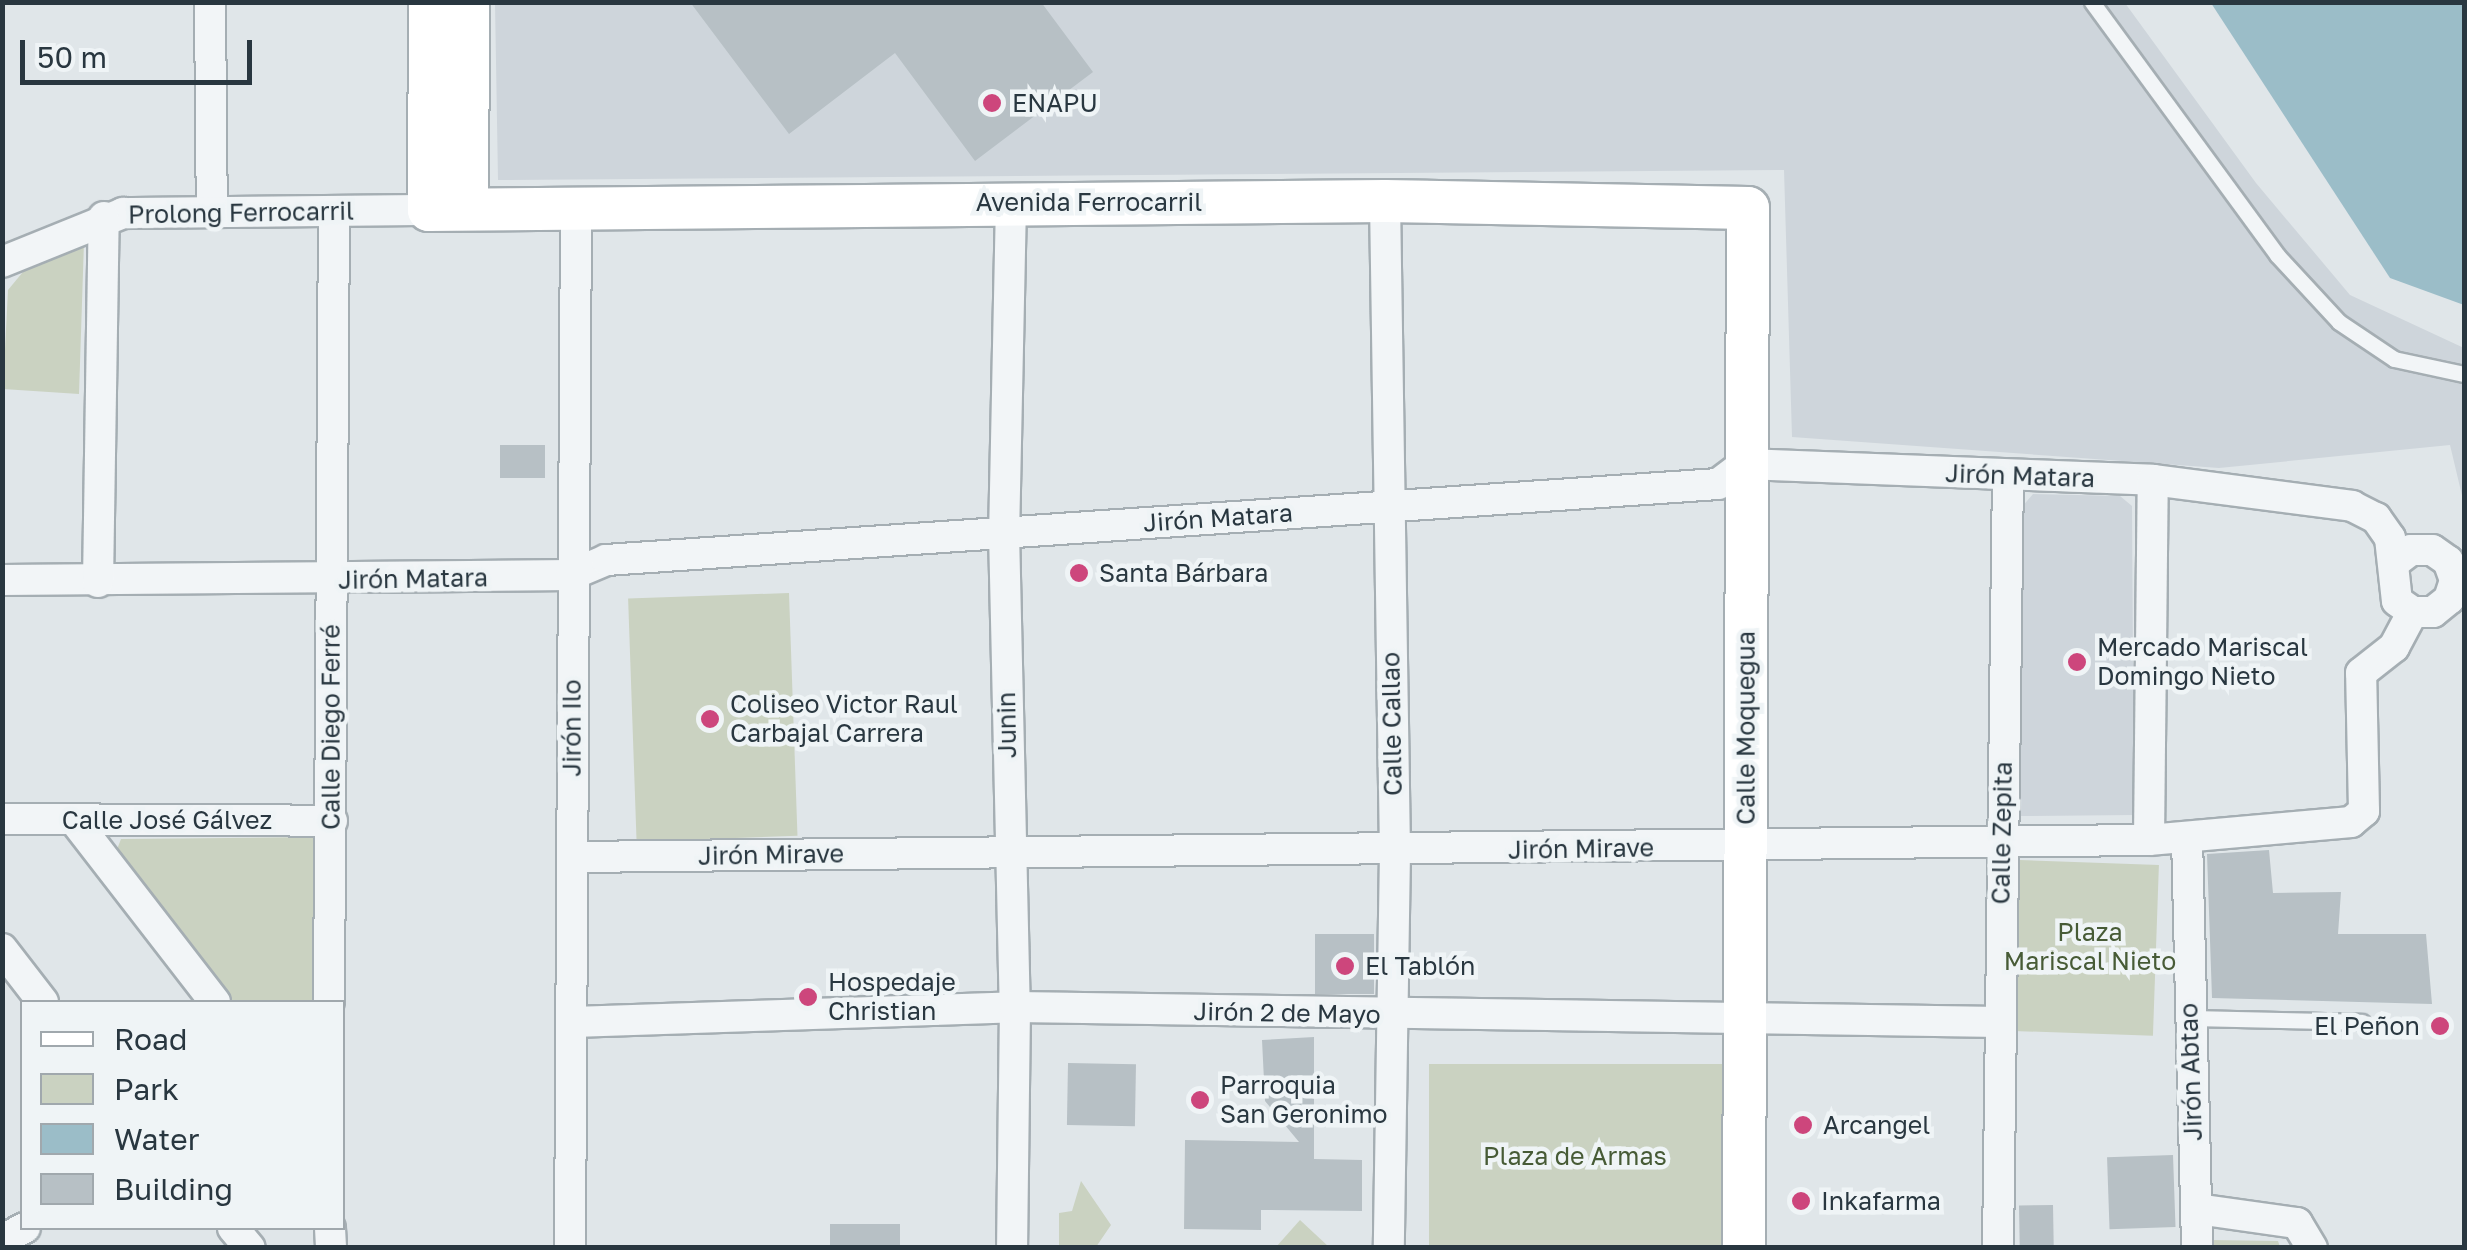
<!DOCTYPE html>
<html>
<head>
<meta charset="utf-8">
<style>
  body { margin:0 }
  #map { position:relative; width:2467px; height:1250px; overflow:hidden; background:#e0e6e9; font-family:"Golos Text",sans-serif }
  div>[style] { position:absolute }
  .built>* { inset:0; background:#ced5db }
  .green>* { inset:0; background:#cad2c1; transform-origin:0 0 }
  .water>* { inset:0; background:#9bbdc8 }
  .building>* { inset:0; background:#b7c0c5; transform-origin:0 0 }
  .roads { filter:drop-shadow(2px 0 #a5aeb3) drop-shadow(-2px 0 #a5aeb3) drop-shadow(0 2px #a5aeb3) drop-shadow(0 -2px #a5aeb3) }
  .lane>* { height:15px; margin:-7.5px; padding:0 7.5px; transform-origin:7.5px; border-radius:7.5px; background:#f2f5f7 }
  .street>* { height:30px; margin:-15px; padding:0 15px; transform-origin:15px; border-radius:15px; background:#f2f5f7 }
  .secondary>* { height:42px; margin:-21px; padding:0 21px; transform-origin:21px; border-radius:21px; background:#fff }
  .dots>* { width:28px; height:28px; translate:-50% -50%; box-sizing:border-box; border:5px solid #eff4f6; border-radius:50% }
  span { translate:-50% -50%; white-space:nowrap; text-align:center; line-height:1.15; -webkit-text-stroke:9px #eff4f6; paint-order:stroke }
  .poi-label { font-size:25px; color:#293740 }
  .left { translate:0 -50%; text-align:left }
  .right { translate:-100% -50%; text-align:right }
  .street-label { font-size:25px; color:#293740 }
  .park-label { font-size:25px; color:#475b36 }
  .frame { position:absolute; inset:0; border:5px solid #293740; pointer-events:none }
  .legend { position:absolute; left:20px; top:1000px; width:325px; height:230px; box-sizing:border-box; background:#eff4f6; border:2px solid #a0a8ad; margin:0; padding:12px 18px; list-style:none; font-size:30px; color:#293740 }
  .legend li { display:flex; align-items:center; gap:20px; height:50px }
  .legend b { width:50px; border:2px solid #a0a8ad }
  .scale { position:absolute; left:20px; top:40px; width:232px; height:45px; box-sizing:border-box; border:5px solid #293740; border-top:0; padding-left:12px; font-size:30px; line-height:35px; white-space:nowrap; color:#293740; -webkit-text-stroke:8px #eff4f6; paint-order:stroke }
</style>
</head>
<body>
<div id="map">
  <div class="built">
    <div style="clip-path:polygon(495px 3px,2125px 3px,2256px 183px,2350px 295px,2464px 348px,2464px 504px,2450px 445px,2219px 468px,1792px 437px,1784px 170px,498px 180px)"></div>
    <div style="clip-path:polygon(2033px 494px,2120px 496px,2132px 506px,2134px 815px,2020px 816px,2021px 508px)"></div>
  </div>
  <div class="green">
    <div style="clip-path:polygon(84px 242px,79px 394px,3px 389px,8px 290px,32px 261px)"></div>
    <div style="left:789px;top:593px;width:243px;height:161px;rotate:88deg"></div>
    <div style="clip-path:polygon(318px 837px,312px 1002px,232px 1002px,116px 852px,121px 839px)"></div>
    <div style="left:2019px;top:860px;width:140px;height:171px;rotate:2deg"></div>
    <div style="left:1429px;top:1064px;width:294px;height:183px"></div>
    <div style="clip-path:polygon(1081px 1181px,1111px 1225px,1096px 1247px,1059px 1247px,1059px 1213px,1072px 1211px)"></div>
    <div style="clip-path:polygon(1300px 1220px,1329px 1247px,1276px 1247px)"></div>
    <div style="clip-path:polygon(2209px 1240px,2278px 1241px,2280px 1247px,2209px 1248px)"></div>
  </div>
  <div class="water">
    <div style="clip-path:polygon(2211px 3px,2464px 3px,2464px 305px,2390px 278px)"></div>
  </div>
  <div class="building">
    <div style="clip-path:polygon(690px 2px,1041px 2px,1093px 72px,975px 161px,895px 53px,789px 134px)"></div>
    <div style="left:545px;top:445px;width:33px;height:45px;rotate:90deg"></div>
    <div style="clip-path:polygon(2269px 850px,2273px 893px,2341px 892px,2338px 934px,2426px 934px,2432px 1004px,2212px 998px,2207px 854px)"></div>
    <div style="left:1374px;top:934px;width:60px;height:59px;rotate:90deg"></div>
    <div style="clip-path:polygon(1314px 1037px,1314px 1159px,1362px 1160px,1362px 1211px,1261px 1210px,1261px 1230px,1184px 1229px,1185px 1140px,1299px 1142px,1265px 1101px,1262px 1040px)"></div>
    <div style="left:1068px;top:1063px;width:68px;height:62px;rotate:1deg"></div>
    <div style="left:2173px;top:1155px;width:72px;height:66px;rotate:88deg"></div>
    <div style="left:2053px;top:1205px;width:43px;height:34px;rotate:89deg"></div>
    <div style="left:900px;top:1224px;width:24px;height:70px;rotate:90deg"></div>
  </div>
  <div class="roads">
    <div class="lane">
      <div style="left:2092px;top:2px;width:313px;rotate:53.8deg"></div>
      <div style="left:2277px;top:255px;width:91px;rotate:47.2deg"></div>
      <div style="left:2339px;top:322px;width:66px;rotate:33.9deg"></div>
      <div style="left:2394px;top:359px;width:72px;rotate:12.1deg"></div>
      <div style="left:2188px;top:1018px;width:174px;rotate:1.3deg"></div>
    </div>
    <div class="street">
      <div style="left:210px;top:2px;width:210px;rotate:89.5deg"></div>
      <div style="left:1385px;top:201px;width:651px;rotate:89.12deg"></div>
      <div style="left:1395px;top:852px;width:396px;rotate:90.9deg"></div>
      <div style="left:1011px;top:203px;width:329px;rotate:91.2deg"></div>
      <div style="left:1004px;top:532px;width:475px;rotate:88.7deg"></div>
      <div style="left:1015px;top:1007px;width:241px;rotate:90.7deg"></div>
      <div style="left:2px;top:262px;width:131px;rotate:-22deg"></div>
      <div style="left:123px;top:213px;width:306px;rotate:-0.6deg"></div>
      <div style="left:2px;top:580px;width:569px;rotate:-0.5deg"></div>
      <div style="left:571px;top:575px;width:38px;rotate:-23deg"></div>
      <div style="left:606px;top:560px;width:1115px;rotate:-3.91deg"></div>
      <div style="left:1718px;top:484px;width:34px;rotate:-37deg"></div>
      <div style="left:1745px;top:464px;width:408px;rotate:2.2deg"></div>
      <div style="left:2153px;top:480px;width:201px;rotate:7.4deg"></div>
      <div style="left:2352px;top:506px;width:27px;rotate:27deg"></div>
      <div style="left:2376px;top:518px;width:24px;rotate:55deg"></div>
      <div style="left:2390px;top:538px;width:63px;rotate:83.7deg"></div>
      <div style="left:2397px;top:601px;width:19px;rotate:35deg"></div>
      <div style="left:2413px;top:612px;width:20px"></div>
      <div style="left:2433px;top:612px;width:21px;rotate:-39deg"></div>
      <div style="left:2449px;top:599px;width:20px;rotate:-72deg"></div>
      <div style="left:2455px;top:580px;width:20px;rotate:-110deg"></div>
      <div style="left:2448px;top:561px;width:19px;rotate:-145deg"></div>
      <div style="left:2432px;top:550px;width:21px;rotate:180deg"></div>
      <div style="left:2411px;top:550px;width:20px;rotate:143deg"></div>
      <div style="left:98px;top:582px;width:365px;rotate:-89.1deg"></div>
      <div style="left:2px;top:819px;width:330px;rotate:0.3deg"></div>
      <div style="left:75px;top:821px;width:229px;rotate:52.3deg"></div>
      <div style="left:2187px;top:837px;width:411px;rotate:88.6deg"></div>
      <div style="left:2149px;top:840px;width:360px;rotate:-89.4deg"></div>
      <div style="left:574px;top:857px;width:1575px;rotate:-0.62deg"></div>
      <div style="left:2149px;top:840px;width:203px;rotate:-5.1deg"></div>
      <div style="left:2351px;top:822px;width:17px;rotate:-40deg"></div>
      <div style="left:2364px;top:811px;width:138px;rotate:-91.2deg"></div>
      <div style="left:2361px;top:673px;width:42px;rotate:-38.2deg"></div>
      <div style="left:2394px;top:647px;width:40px;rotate:-62deg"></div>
      <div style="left:2px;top:949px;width:67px;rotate:52.3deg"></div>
      <div style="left:329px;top:1002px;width:791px;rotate:-89.64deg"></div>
      <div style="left:573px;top:1022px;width:442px;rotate:-1.9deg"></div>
      <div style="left:1015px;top:1007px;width:985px;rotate:0.87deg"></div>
      <div style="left:2197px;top:1209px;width:101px;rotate:8deg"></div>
      <div style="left:2297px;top:1223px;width:29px;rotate:59deg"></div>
      <div style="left:233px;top:1228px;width:26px;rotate:50deg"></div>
      <div style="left:330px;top:1228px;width:20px;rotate:87deg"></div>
      <div style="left:2px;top:1240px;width:26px;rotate:-28deg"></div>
      <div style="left:570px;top:1248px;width:1040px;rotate:-89.67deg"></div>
      <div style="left:1998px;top:1248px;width:770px;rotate:-89.26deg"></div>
    </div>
    <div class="secondary">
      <div style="left:430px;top:2px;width:208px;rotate:90.3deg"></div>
      <div style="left:429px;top:210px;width:956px;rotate:-0.54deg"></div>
      <div style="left:1385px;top:201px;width:363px;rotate:1.1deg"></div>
      <div style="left:1748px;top:208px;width:1040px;rotate:90.22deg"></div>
      <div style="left:467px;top:209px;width:207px;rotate:-89.7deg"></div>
    </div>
  </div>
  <div class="dots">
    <div style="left:992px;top:103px;background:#cd467c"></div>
    <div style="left:1079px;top:573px;background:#cd467c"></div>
    <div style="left:2077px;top:662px;background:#cd467c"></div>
    <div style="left:710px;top:719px;background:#cd467c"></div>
    <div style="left:1345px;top:966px;background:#cd467c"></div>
    <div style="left:808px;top:997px;background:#cd467c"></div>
    <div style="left:2440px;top:1026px;background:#cd467c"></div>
    <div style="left:1200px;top:1100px;background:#cd467c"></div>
    <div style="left:1803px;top:1125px;background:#cd467c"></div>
    <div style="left:1801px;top:1201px;background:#cd467c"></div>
  </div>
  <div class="poi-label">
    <span class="left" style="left:1012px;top:103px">ENAPU</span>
    <span class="left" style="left:1099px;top:573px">Santa Bárbara</span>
    <span class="left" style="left:2097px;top:662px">Mercado Mariscal<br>Domingo Nieto</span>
    <span class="left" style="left:730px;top:719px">Coliseo Victor Raul<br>Carbajal Carrera</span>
    <span class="left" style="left:1365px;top:966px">El Tablón</span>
    <span class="left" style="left:828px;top:997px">Hospedaje<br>Christian</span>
    <span class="right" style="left:2420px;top:1026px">El Peñon</span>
    <span class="left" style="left:1220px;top:1100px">Parroquia<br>San Geronimo</span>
    <span class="left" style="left:1823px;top:1125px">Arcangel</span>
    <span class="left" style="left:1821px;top:1201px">Inkafarma</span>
  </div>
  <div class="street-label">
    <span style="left:1089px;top:202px">Avenida Ferrocarril</span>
    <span style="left:241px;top:213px;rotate:-1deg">Prolong Ferrocarril</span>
    <span style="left:2020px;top:476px;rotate:2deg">Jirón Matara</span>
    <span style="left:1218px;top:518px;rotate:-4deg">Jirón Matara</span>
    <span style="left:413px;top:579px;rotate:-1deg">Jirón Matara</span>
    <span style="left:1392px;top:724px;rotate:-91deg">Calle Callao</span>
    <span style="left:1007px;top:725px;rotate:-91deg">Junin</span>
    <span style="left:331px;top:727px;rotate:-90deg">Calle Diego Ferré</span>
    <span style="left:572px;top:728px;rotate:-90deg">Jirón Ilo</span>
    <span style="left:1746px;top:728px;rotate:-90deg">Calle Moquegua</span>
    <span style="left:167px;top:820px">Calle José Gálvez</span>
    <span style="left:2002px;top:833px;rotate:-89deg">Calle Zepita</span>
    <span style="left:1581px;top:849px;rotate:-1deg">Jirón Mirave</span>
    <span style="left:771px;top:855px;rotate:-1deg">Jirón Mirave</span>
    <span style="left:1287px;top:1013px;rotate:1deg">Jirón 2 de Mayo</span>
    <span style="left:2191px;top:1072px;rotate:-92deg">Jirón Abtao</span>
  </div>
  <div class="park-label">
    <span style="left:2090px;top:947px">Plaza<br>Mariscal Nieto</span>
    <span style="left:1575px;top:1156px">Plaza de Armas</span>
  </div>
  <div class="frame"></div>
  <ul class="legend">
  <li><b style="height:12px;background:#fff"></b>Road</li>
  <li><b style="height:28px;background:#cad2c1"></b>Park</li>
  <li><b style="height:28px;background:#9bbdc8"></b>Water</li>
  <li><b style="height:28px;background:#b7c0c5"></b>Building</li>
  </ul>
  <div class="scale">50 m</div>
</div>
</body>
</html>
